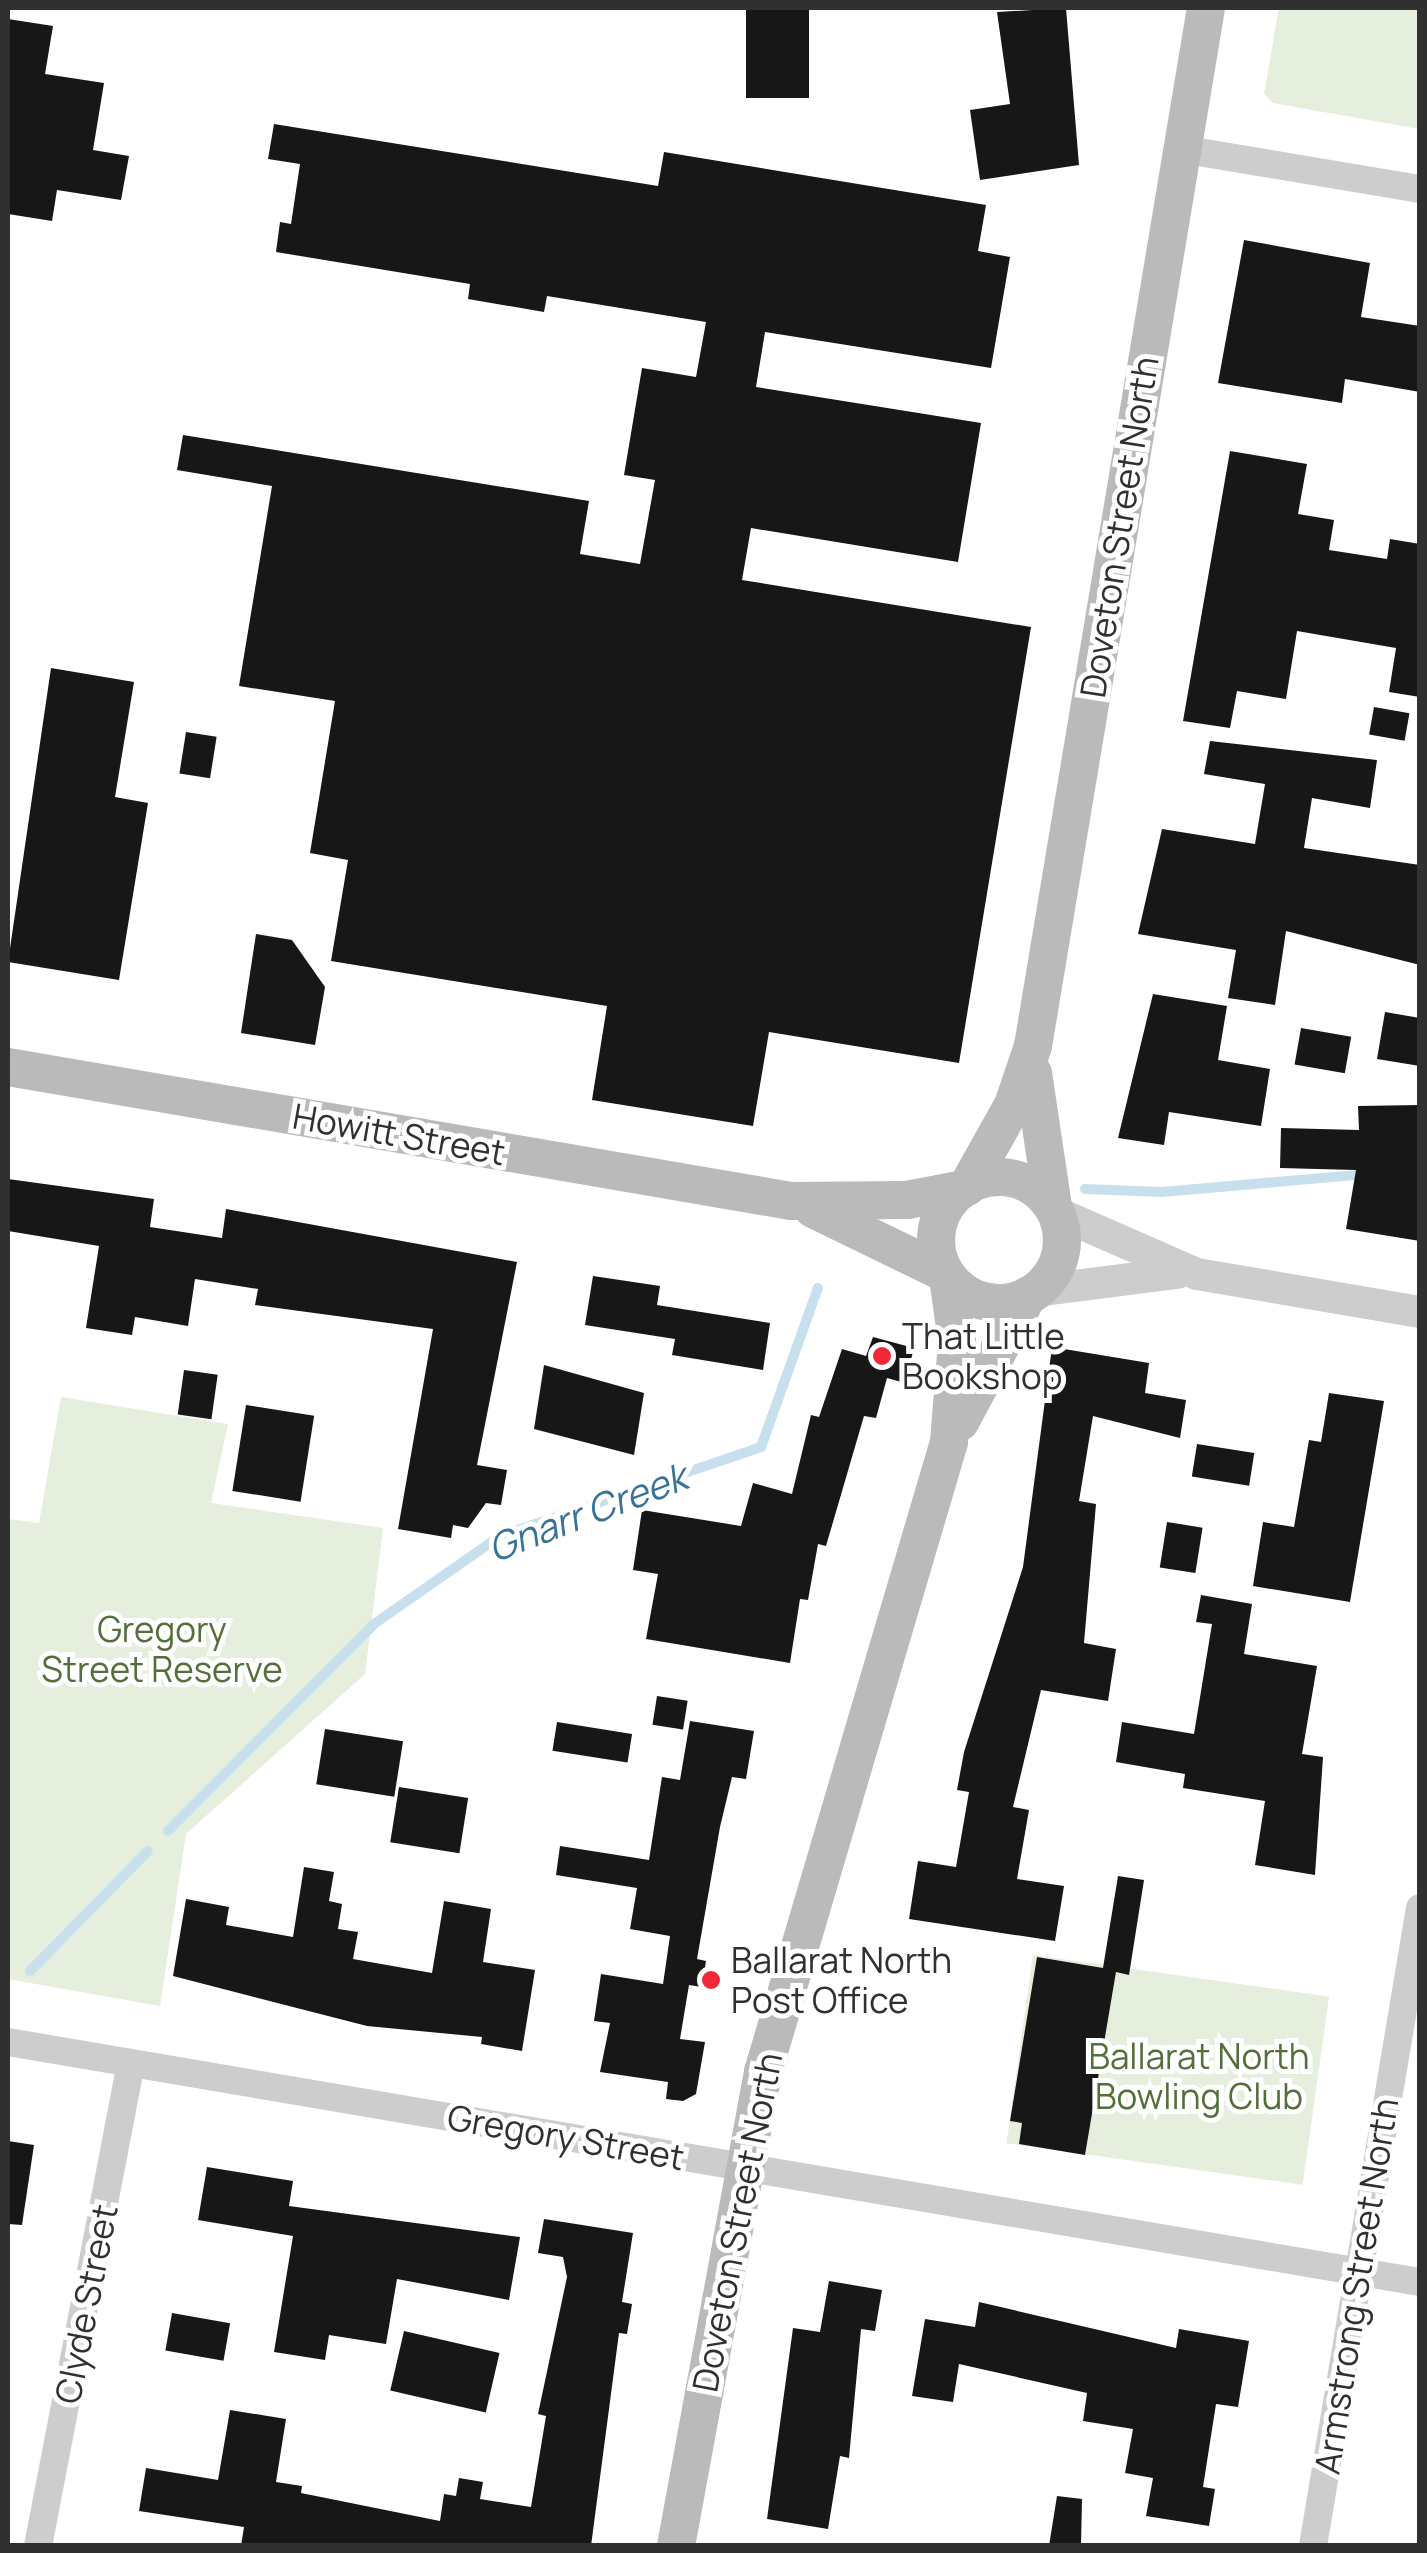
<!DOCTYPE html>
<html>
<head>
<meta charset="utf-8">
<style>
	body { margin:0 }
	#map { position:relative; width:1427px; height:2553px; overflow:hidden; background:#fff; font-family:Manrope,sans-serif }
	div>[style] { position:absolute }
	.green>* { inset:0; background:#e6eedd; transform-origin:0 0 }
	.stream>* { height:10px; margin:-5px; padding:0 5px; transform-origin:5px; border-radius:5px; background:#c8e0ee }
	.building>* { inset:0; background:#171717; transform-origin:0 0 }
	.minor>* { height:28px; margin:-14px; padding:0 14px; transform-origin:14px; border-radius:14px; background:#cdcdcd }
	.tertiary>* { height:32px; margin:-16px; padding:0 16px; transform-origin:16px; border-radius:16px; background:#cdcdcd }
	.secondary>* { height:38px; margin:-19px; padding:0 19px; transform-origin:19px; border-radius:19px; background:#bababa }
	.secondary>.ring { margin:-19px; padding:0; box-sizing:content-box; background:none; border:38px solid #bababa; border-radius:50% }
	.dots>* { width:28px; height:28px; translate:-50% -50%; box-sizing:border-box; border:5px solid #fff; border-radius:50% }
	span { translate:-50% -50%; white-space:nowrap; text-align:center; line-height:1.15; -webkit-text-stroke:10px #fff; paint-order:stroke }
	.street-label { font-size:35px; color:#303030 }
	.poi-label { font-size:35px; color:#303030 }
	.left { translate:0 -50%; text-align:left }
	.park-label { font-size:35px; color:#536f3a }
	.water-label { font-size:38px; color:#387397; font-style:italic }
	.frame { position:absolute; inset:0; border:10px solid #303030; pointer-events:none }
</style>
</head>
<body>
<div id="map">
	<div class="green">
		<i style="clip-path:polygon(1279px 8px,1419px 8px,1419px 129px,1273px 103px,1264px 94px)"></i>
		<i style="clip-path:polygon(61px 1397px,228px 1424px,211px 1503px,383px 1528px,365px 1674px,186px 1834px,160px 2006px,8px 1979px,8px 1519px,39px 1523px)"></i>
		<i style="left:1033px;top:1955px;width:299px;height:190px;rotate:8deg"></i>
	</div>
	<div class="stream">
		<i style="left:1085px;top:1189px;width:77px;rotate:2.2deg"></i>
		<i style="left:1162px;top:1192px;width:208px;rotate:-5deg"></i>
		<i style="left:168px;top:1831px;width:292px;rotate:-45.1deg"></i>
		<i style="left:374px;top:1624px;width:154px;rotate:-34.9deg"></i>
		<i style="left:500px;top:1536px;width:276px;rotate:-18.8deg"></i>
		<i style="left:761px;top:1447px;width:169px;rotate:-70.3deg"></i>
		<i style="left:30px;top:1971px;width:168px;rotate:-45.5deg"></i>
	</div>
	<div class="building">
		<i style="left:746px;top:8px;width:63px;height:90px"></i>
		<i style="clip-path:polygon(1066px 8px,1079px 165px,980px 180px,970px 110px,1010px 104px,997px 12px)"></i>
		<i style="clip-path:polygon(8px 19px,53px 26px,45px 74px,104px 83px,93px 150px,129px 156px,121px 200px,57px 190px,52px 221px,8px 214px)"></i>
		<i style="clip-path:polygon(274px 124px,658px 186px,664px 152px,986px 205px,978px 251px,1010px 257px,991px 368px,765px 332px,756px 387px,981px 423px,958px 562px,751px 528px,742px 580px,1031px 627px,959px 1063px,769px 1032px,753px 1126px,592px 1100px,607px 1006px,331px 961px,348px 860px,310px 853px,335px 701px,239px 686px,272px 486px,177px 470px,183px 435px,589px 501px,580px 554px,640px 564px,655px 480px,624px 475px,642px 368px,696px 377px,706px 322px,547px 296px,544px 312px,468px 299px,470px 284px,276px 252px,280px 222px,291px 224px,300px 164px,268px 159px)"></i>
		<i style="clip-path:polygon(1244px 240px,1370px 263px,1361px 317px,1420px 326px,1420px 392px,1345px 379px,1342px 403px,1218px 383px)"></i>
		<i style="clip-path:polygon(1230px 451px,1307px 464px,1298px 514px,1334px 520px,1329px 550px,1387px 559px,1390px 539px,1420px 544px,1420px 697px,1389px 692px,1396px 648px,1297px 631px,1286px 699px,1237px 691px,1230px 728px,1183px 721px)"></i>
		<i style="clip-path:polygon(51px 668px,134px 682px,115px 797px,148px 803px,119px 980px,8px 962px)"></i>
		<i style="left:1374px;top:707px;width:36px;height:28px;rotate:10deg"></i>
		<i style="left:186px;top:732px;width:31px;height:42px;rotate:9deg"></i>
		<i style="clip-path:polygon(1210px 741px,1377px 760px,1370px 808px,1312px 798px,1304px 848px,1420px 865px,1420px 965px,1286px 931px,1275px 1005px,1228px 998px,1236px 950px,1138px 934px,1162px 829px,1255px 844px,1265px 784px,1204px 774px)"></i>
		<i style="clip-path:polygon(256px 934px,292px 940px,325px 987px,315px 1045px,241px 1033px)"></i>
		<i style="clip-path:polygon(1153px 994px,1227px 1006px,1218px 1060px,1270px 1069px,1261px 1126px,1169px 1112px,1164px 1145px,1118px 1138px)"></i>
		<i style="clip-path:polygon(1385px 1012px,1420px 1018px,1420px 1066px,1377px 1059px)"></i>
		<i style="left:1301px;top:1028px;width:51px;height:37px;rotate:10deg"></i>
		<i style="clip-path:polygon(1420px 1105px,1420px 1241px,1346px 1229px,1356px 1170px,1280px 1168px,1281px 1128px,1359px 1130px,1358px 1106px)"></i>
		<i style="clip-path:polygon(8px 1179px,154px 1199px,150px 1227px,222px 1238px,226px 1209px,517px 1262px,477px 1465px,507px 1470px,501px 1505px,486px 1503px,468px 1528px,453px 1525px,451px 1538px,398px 1529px,433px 1329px,255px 1305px,258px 1289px,195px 1279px,188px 1326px,135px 1317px,132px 1335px,86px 1328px,99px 1246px,8px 1231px)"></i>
		<i style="clip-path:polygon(593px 1276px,660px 1286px,657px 1305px,770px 1323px,763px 1370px,672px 1355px,675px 1339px,585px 1325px)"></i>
		<i style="clip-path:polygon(873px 1337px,914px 1348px,905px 1383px,887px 1378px,876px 1418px,864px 1416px,826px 1546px,818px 1544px,808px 1600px,800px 1599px,790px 1663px,646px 1639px,658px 1574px,633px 1570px,642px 1510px,741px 1526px,753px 1483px,792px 1494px,811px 1415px,819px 1417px,842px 1349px,866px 1356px)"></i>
		<i style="clip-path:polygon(1052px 1347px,1149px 1363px,1145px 1393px,1186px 1400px,1180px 1438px,1093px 1416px,1079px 1501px,1096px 1504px,1084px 1643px,1116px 1649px,1108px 1701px,1041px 1690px,1013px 1807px,1029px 1810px,1017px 1879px,1064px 1886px,1055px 1941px,909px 1919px,918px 1861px,956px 1867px,969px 1792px,957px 1790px,964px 1752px,1023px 1567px)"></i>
		<i style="clip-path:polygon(544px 1365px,644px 1393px,634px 1455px,534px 1429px)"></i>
		<i style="left:184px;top:1370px;width:34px;height:45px;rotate:8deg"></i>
		<i style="clip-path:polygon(1329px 1393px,1384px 1401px,1350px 1602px,1253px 1586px,1263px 1522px,1294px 1527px,1309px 1440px,1321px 1442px)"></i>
		<i style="left:246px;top:1405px;width:69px;height:87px;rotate:9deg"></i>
		<i style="left:1197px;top:1444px;width:58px;height:33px;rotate:9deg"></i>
		<i style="left:1167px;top:1522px;width:36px;height:46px;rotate:9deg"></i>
		<i style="clip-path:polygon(1201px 1595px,1252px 1604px,1244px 1654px,1317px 1666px,1302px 1754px,1323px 1757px,1315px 1875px,1255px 1865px,1265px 1801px,1183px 1788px,1185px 1774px,1116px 1762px,1122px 1722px,1194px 1734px,1212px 1624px,1196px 1622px)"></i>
		<i style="left:657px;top:1696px;width:31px;height:29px;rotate:9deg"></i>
		<i style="clip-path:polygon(690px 1721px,754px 1731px,746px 1779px,732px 1777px,720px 1827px,697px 1959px,706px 1961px,702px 1987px,689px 1985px,680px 2039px,705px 2042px,696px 2094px,683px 2101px,666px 2099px,668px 2082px,600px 2072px,610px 2023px,594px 2021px,601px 1974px,663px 1984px,670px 1936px,630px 1929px,637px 1888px,556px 1875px,560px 1846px,649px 1860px,662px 1777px,680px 1780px)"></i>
		<i style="left:557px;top:1722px;width:76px;height:29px;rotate:9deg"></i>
		<i style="left:325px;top:1729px;width:79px;height:56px;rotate:9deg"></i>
		<i style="left:399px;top:1787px;width:70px;height:56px;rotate:9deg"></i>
		<i style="clip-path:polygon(304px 1867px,334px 1872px,329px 1901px,342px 1904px,338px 1929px,358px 1932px,353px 1959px,432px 1973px,444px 1901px,491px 1909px,483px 1962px,535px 1970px,522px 2051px,481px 2044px,482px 2037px,367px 2026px,173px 1976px,186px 1899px,229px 1907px,226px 1925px,293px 1937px)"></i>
		<i style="clip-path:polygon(1118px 1876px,1144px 1880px,1129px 1975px,1116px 1972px,1085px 2155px,1019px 2144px,1022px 2123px,1010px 2121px,1037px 1957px,1103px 1968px)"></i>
		<i style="clip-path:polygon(8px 2141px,34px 2145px,22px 2225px,8px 2224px)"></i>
		<i style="clip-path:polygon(207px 2167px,293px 2181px,289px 2206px,520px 2237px,509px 2300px,397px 2279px,386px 2344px,329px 2335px,325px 2360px,274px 2352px,293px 2236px,198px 2220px)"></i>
		<i style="clip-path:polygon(544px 2219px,633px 2233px,622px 2302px,632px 2304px,627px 2334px,619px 2333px,591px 2546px,241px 2546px,244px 2527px,139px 2511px,146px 2468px,218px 2480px,230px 2410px,286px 2419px,276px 2482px,302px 2486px,301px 2493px,440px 2521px,444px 2494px,456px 2496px,459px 2478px,483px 2482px,480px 2499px,531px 2507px,546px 2416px,538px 2414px,567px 2277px,563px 2257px,538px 2253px)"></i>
		<i style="clip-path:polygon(829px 2281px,882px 2290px,875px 2331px,861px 2329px,849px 2458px,840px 2456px,828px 2529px,767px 2519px,793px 2328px,820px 2332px)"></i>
		<i style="clip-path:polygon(979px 2302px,1176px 2348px,1179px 2329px,1249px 2341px,1238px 2407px,1216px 2404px,1203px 2487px,1215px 2489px,1209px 2526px,1146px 2516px,1153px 2478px,1125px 2473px,1133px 2429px,1083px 2421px,1087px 2393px,959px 2364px,953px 2402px,912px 2396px,925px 2319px,975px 2327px)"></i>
		<i style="left:172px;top:2313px;width:59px;height:38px;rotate:10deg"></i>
		<i style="left:404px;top:2331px;width:98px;height:61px;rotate:13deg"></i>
		<i style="clip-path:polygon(1057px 2496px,1082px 2499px,1081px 2546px,1049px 2546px)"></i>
	</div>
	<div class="minor">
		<i style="left:1181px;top:149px;width:242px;rotate:9.5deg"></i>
		<i style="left:8px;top:2042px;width:1432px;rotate:9.65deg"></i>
		<i style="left:38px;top:2546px;width:492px;rotate:-79.1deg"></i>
		<i style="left:1313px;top:2546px;width:647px;rotate:-80.48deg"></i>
	</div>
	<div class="tertiary">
		<i style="left:1055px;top:1212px;width:155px;rotate:23.6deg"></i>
		<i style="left:1197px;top:1274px;width:226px;rotate:9.7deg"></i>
		<i style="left:1036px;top:1291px;width:142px;rotate:-7.3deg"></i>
	</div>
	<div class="secondary">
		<i style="left:8px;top:1067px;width:794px;rotate:9.71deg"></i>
		<i style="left:791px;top:1201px;width:116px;rotate:-0.5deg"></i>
		<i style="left:907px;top:1200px;width:57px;rotate:-11.1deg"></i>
		<i style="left:1033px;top:1073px;width:135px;rotate:81.5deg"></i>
		<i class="ring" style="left:936px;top:1177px;width:88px;height:88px"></i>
		<i style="left:967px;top:1187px;width:94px;rotate:-60.7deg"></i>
		<i style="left:1013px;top:1105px;width:62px;rotate:-71.3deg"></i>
		<i style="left:1033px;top:1046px;width:1052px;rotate:-80.54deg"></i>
		<i style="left:813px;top:1209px;width:147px;rotate:25.9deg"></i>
		<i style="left:960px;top:1422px;width:144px;rotate:-61.8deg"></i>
		<i style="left:676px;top:2546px;width:482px;rotate:-79.6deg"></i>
		<i style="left:763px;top:2072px;width:657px;rotate:-73.55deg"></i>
		<i style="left:949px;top:1442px;width:100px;rotate:-85.4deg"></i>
		<i style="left:957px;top:1342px;width:66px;rotate:-97.9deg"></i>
	</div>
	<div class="dots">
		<i style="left:882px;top:1356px;background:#f02838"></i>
		<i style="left:711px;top:1980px;background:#f02838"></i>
	</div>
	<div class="street-label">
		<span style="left:1119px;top:527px;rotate:-81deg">Doveton Street North</span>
		<span style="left:399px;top:1134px;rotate:10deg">Howitt Street</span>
		<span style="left:566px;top:2137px;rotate:10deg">Gregory Street</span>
		<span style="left:737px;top:2222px;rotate:-79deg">Doveton Street North</span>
		<span style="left:1356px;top:2286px;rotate:-81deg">Armstrong Street North</span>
		<span style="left:86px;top:2304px;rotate:-79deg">Clyde Street</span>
	</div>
	<div class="poi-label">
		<span class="left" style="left:902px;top:1356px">That Little<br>Bookshop</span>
		<span class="left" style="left:731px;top:1980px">Ballarat North<br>Post Office</span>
	</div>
	<div class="park-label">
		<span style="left:162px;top:1649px">Gregory<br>Street Reserve</span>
		<span style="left:1199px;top:2076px">Ballarat North<br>Bowling Club</span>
	</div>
	<div class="water-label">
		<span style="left:587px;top:1512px;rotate:-21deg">Gnarr Creek</span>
	</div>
	<div class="frame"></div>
</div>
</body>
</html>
